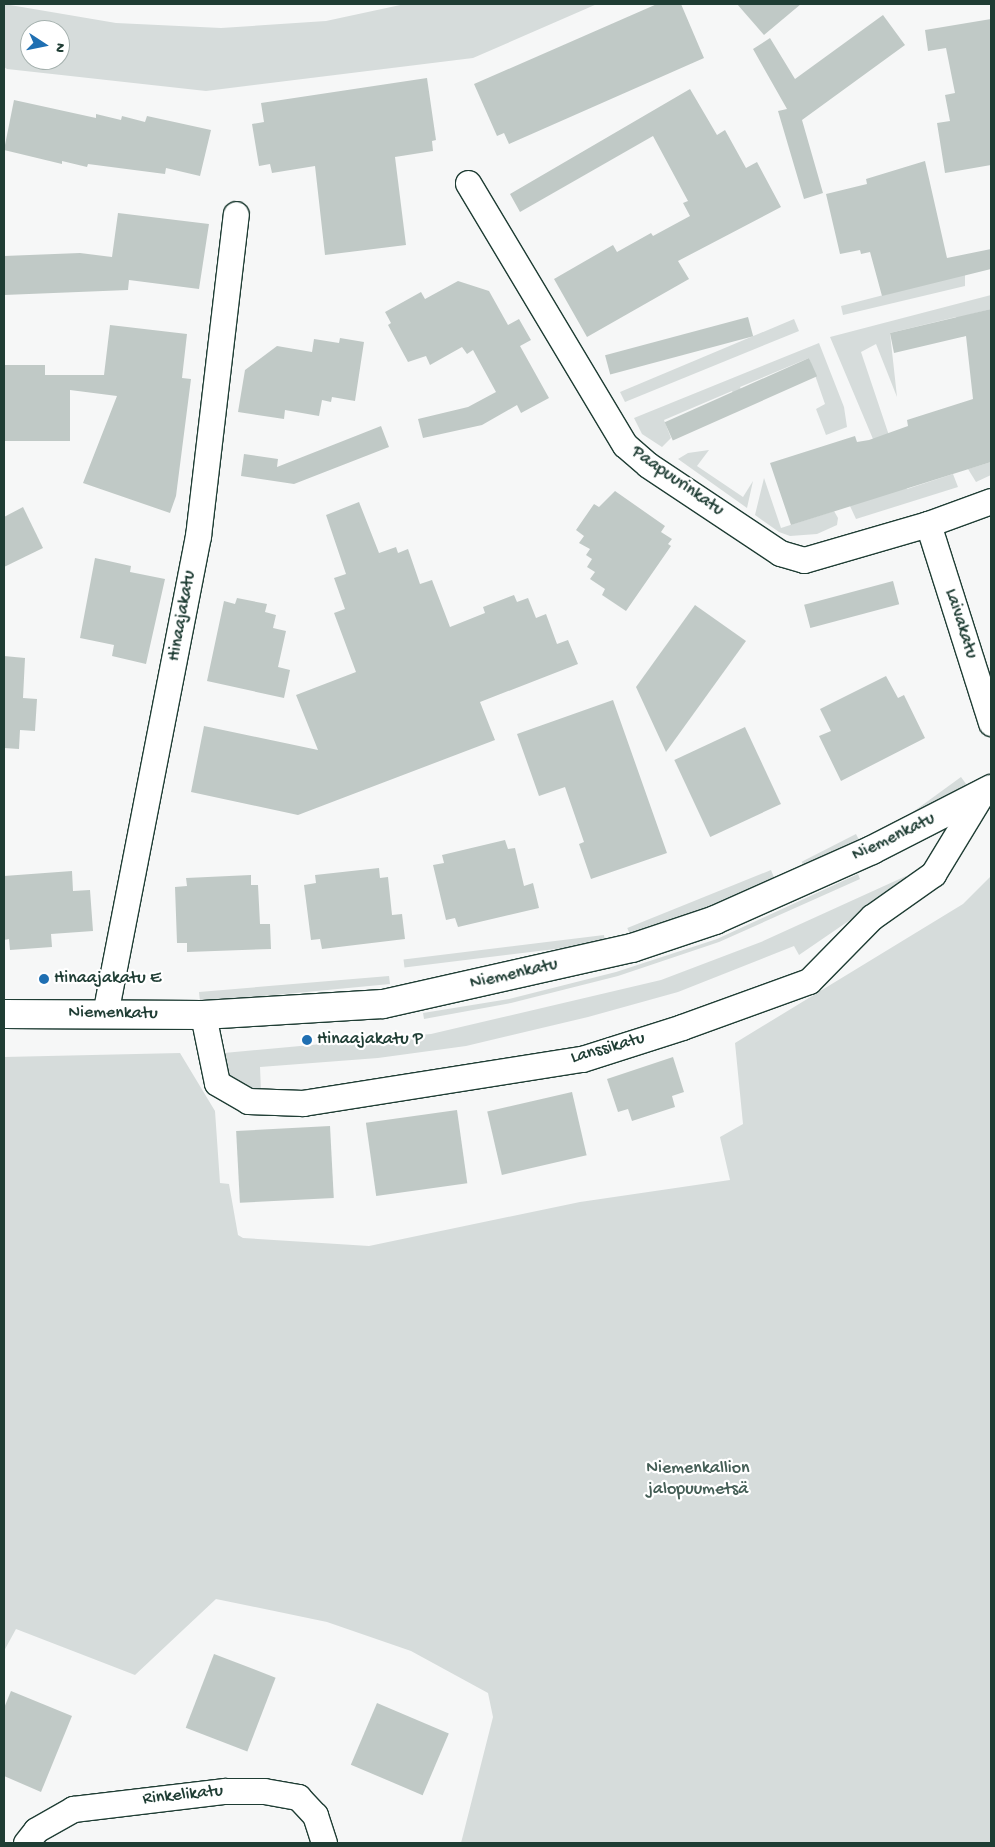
<!DOCTYPE html>
<html>
<head>
<meta charset="utf-8">
<style>
	body { margin:0 }
	#map { position:relative; width:995px; height:1847px; overflow:hidden; background:#f6f7f7; font-family:"Gochi Hand",sans-serif }
	div>[style] { position:absolute }
	.green>* { inset:0; background:#d6dcdb; transform-origin:0 0 }
	.building>* { inset:0; background:#c0c9c6; transform-origin:0 0 }
	.roads { filter:drop-shadow(1px 0 #1f3d34) drop-shadow(-1px 0 #1f3d34) drop-shadow(0 1px #1f3d34) drop-shadow(0 -1px #1f3d34) }
	.minor>* { height:25px; margin:-12.5px; padding:0 12.5px; transform-origin:12.5px; border-radius:12.5px; background:#fff }
	.tertiary>* { height:28px; margin:-14px; padding:0 14px; transform-origin:14px; border-radius:14px; background:#fff }
	.dots>* { width:14px; height:14px; translate:-50% -50%; box-sizing:border-box; border:2px solid #fff; border-radius:50% }
	span { translate:-50% -50%; white-space:nowrap; text-align:center; line-height:1.15; -webkit-text-stroke:4.5px #fff; paint-order:stroke }
	.street-label { font-size:18px; color:#1f3d34 }
	.poi-label { font-size:18px; color:#1f3d34 }
	.left { translate:0 -50%; text-align:left }
	.park-label { font-size:18px; color:#445d55 }
	.frame { position:absolute; inset:0; border:5px solid #1f3d34; pointer-events:none }
	.north { position:absolute; left:20px; top:20px; width:50px; height:50px; box-sizing:border-box; background:#fff; border:1px solid #a5b1ae; border-radius:50%; rotate:101deg; font-size:14px; font-weight:700; line-height:20px; text-align:center; color:#1f3d34 }
	.north::after { content:''; display:block; margin:auto; width:18px; height:22px; background:#1f6fb2; clip-path:polygon(50% 0,100% 100%,50% 72%,0 100%) }
</style>
</head>
<body>
<div id="map">
	<div class="green">
		<i style="clip-path:polygon(evenodd,4px 4px,116px 23px,221px 28px,326px 21px,405px 4px,597px 4px,473px 58px,206px 91px,7px 69px,4px 67px,4px 4px,30px 30px,60px 30px,60px 60px,30px 60px,30px 30px)"></i>
		<i style="clip-path:polygon(965px 274px,965px 286px,843px 315px,841px 306px)"></i>
		<i style="clip-path:polygon(991px 295px,991px 309px,968px 315px,973px 334px,961px 337px,956px 317px,890px 333px,897px 397px,876px 344px,861px 352px,907px 489px,953px 474px,958px 487px,856px 519px,850px 506px,889px 477px,830px 337px)"></i>
		<i style="clip-path:polygon(794px 319px,799px 331px,625px 402px,620px 392px)"></i>
		<i style="clip-path:polygon(819px 343px,844px 407px,847px 427px,826px 435px,816px 409px,825px 404px,809px 358px,740px 387px,747px 406px,741px 409px,732px 391px,664px 420px,671px 438px,662px 447px,642px 434px,634px 418px)"></i>
		<i style="clip-path:polygon(709px 450px,697px 466px,743px 497px,753px 481px,747px 508px,678px 459px,688px 453px)"></i>
		<i style="clip-path:polygon(991px 462px,991px 475px,976px 482px,968px 469px)"></i>
		<i style="clip-path:polygon(764px 478px,781px 528px,834px 511px,838px 518px,837px 525px,817px 534px,790px 536px,779px 532px,755px 515px)"></i>
		<i style="left:961px;top:777px;width:9px;height:93px;rotate:54deg"></i>
		<i style="left:856px;top:834px;width:9px;height:61px;rotate:63deg"></i>
		<i style="left:771px;top:870px;width:11px;height:155px;rotate:68deg"></i>
		<i style="clip-path:polygon(858px 874px,860px 879px,719px 942px,618px 976px,511px 1003px,424px 1019px,423px 1013px,509px 999px,616px 972px,717px 939px)"></i>
		<i style="clip-path:polygon(906px 876px,907px 881px,799px 955px,794px 946px,678px 992px,588px 1017px,466px 1046px,378px 1058px,260px 1067px,261px 1091px,247px 1090px,234px 1081px,225px 1068px,224px 1053px,431px 1034px,661px 980px,761px 942px)"></i>
		<i style="clip-path:polygon(991px 876px,991px 1843px,461px 1843px,493px 1717px,488px 1693px,411px 1651px,327px 1622px,216px 1599px,135px 1675px,16px 1629px,4px 1651px,4px 1057px,180px 1053px,215px 1111px,220px 1183px,229px 1184px,238px 1235px,243px 1238px,369px 1246px,580px 1202px,730px 1180px,720px 1137px,743px 1124px,735px 1043px,963px 904px)"></i>
		<i style="left:604px;top:935px;width:8px;height:202px;rotate:83deg"></i>
		<i style="clip-path:polygon(389px 976px,390px 984px,200px 1002px,199px 992px)"></i>
	</div>
	<div class="building">
		<i style="clip-path:polygon(657px 4px,681px 4px,704px 58px,509px 144px,504px 133px,497px 136px,474px 84px)"></i>
		<i style="clip-path:polygon(737px 4px,801px 4px,764px 35px)"></i>
		<i style="clip-path:polygon(883px 15px,905px 45px,802px 120px,823px 193px,804px 199px,778px 111px,787px 109px,753px 49px,770px 38px,795px 79px)"></i>
		<i style="clip-path:polygon(991px 19px,991px 165px,945px 173px,937px 123px,950px 121px,945px 95px,955px 93px,946px 48px,928px 51px,925px 30px)"></i>
		<i style="clip-path:polygon(427px 78px,436px 140px,432px 141px,433px 151px,395px 157px,406px 245px,325px 255px,315px 166px,272px 173px,270px 164px,259px 166px,252px 124px,264px 122px,261px 103px)"></i>
		<i style="clip-path:polygon(690px 89px,717px 135px,725px 130px,746px 168px,757px 162px,781px 207px,678px 261px,689px 279px,587px 337px,554px 279px,613px 245px,617px 252px,651px 233px,653px 236px,690px 216px,683px 203px,688px 201px,653px 136px,520px 212px,510px 194px)"></i>
		<i style="clip-path:polygon(14px 100px,96px 118px,96px 114px,121px 120px,122px 116px,145px 122px,147px 116px,211px 130px,200px 176px,166px 168px,165px 174px,88px 164px,87px 167px,62px 161px,62px 164px,4px 150px)"></i>
		<i style="clip-path:polygon(925px 161px,947px 258px,991px 249px,991px 269px,882px 296px,870px 252px,861px 254px,860px 250px,840px 254px,826px 194px,867px 184px,866px 179px)"></i>
		<i style="clip-path:polygon(118px 213px,209px 224px,199px 289px,129px 280px,128px 290px,4px 295px,4px 256px,80px 253px,112px 257px)"></i>
		<i style="clip-path:polygon(458px 281px,489px 291px,508px 325px,519px 319px,531px 340px,520px 346px,549px 398px,521px 413px,517px 405px,482px 425px,423px 438px,418px 419px,468px 407px,496px 392px,473px 350px,467px 354px,462px 347px,430px 365px,426px 356px,408px 362px,388px 325px,391px 323px,385px 312px,421px 292px,425px 299px)"></i>
		<i style="clip-path:polygon(991px 309px,991px 462px,791px 525px,770px 463px,855px 436px,857px 442px,869px 440px,908px 426px,907px 420px,973px 399px,966px 336px,894px 353px,890px 333px)"></i>
		<i style="left:748px;top:317px;width:20px;height:148px;rotate:75deg"></i>
		<i style="clip-path:polygon(110px 325px,187px 334px,182px 378px,191px 379px,176px 496px,170px 513px,83px 483px,117px 396px,70px 390px,70px 441px,4px 441px,4px 365px,45px 365px,45px 375px,104px 375px)"></i>
		<i style="clip-path:polygon(340px 338px,364px 342px,355px 401px,332px 397px,331px 402px,322px 400px,319px 416px,285px 410px,284px 419px,238px 412px,245px 370px,277px 346px,312px 352px,314px 339px,339px 343px)"></i>
		<i style="left:809px;top:358px;width:20px;height:158px;rotate:66deg"></i>
		<i style="clip-path:polygon(381px 426px,389px 447px,294px 484px,241px 476px,244px 454px,278px 459px,277px 467px)"></i>
		<i style="clip-path:polygon(615px 491px,665px 526px,661px 532px,672px 539px,668px 544px,671px 546px,626px 611px,602px 595px,605px 589px,590px 579px,595px 572px,587px 567px,592px 559px,586px 555px,590px 549px,579px 543px,584px 536px,576px 530px,594px 504px,599px 507px)"></i>
		<i style="clip-path:polygon(359px 502px,379px 553px,396px 547px,398px 553px,408px 549px,420px 584px,432px 580px,450px 627px,485px 613px,483px 607px,514px 595px,517px 602px,528px 598px,536px 618px,546px 614px,557px 644px,568px 640px,578px 664px,480px 702px,495px 740px,298px 815px,191px 792px,204px 726px,318px 750px,296px 695px,356px 672px,334px 613px,345px 609px,334px 578px,346px 574px,326px 515px)"></i>
		<i style="clip-path:polygon(23px 507px,43px 548px,4px 567px,4px 517px)"></i>
		<i style="clip-path:polygon(95px 558px,131px 566px,130px 572px,165px 579px,146px 664px,112px 656px,114px 645px,80px 638px)"></i>
		<i style="left:893px;top:581px;width:24px;height:92px;rotate:75deg"></i>
		<i style="clip-path:polygon(237px 598px,267px 604px,265px 612px,276px 615px,273px 628px,286px 631px,278px 667px,290px 670px,284px 698px,207px 681px,224px 601px,235px 604px)"></i>
		<i style="clip-path:polygon(695px 605px,746px 641px,666px 752px,636px 687px)"></i>
		<i style="clip-path:polygon(4px 656px,25px 658px,23px 698px,37px 699px,35px 731px,20px 730px,19px 749px,4px 748px)"></i>
		<i style="clip-path:polygon(886px 676px,898px 698px,904px 695px,925px 738px,841px 781px,819px 736px,831px 731px,820px 709px)"></i>
		<i style="clip-path:polygon(613px 700px,667px 853px,591px 879px,579px 844px,584px 842px,565px 787px,539px 796px,517px 734px)"></i>
		<i style="left:745px;top:727px;width:85px;height:78px;rotate:65deg"></i>
		<i style="clip-path:polygon(505px 840px,508px 849px,515px 848px,524px 886px,533px 883px,539px 908px,458px 927px,455px 918px,446px 920px,433px 865px,444px 863px,442px 855px)"></i>
		<i style="clip-path:polygon(379px 868px,380px 878px,388px 877px,392px 915px,402px 914px,405px 939px,322px 949px,320px 939px,311px 940px,304px 885px,316px 883px,315px 875px)"></i>
		<i style="clip-path:polygon(72px 871px,73px 891px,90px 890px,93px 931px,51px 934px,52px 947px,10px 950px,9px 939px,4px 940px,4px 876px)"></i>
		<i style="clip-path:polygon(251px 875px,251px 885px,258px 885px,260px 924px,270px 924px,271px 949px,187px 952px,187px 943px,177px 943px,175px 887px,187px 886px,186px 878px)"></i>
		<i style="clip-path:polygon(673px 1057px,684px 1092px,672px 1096px,675px 1107px,632px 1121px,628px 1109px,618px 1112px,607px 1079px)"></i>
		<i style="left:572px;top:1092px;width:65px;height:87px;rotate:77deg"></i>
		<i style="left:457px;top:1110px;width:74px;height:92px;rotate:82deg"></i>
		<i style="left:330px;top:1126px;width:72px;height:94px;rotate:87deg"></i>
		<i style="left:214px;top:1654px;width:66px;height:79px;rotate:21deg"></i>
		<i style="clip-path:polygon(11px 1691px,72px 1716px,41px 1792px,4px 1776px,4px 1708px)"></i>
		<i style="left:377px;top:1703px;width:78px;height:67px;rotate:23deg"></i>
	</div>
	<div class="roads">
		<div class="minor">
			<i style="left:468px;top:183px;width:305px;rotate:59.1deg"></i>
			<i style="left:625px;top:445px;width:30px;rotate:41deg"></i>
			<i style="left:648px;top:465px;width:159px;rotate:33.7deg"></i>
			<i style="left:780px;top:553px;width:25px;rotate:16deg"></i>
			<i style="left:804px;top:560px;width:129px;rotate:-16.2deg"></i>
			<i style="left:928px;top:524px;width:67px;rotate:-20.1deg"></i>
			<i style="left:928px;top:524px;width:209px;rotate:72.4deg"></i>
			<i style="left:105px;top:1014px;width:487px;rotate:-79deg"></i>
			<i style="left:198px;top:536px;width:324px;rotate:-83.3deg"></i>
			<i style="left:203px;top:1015px;width:69px;rotate:78.4deg"></i>
			<i style="left:217px;top:1083px;width:36px;rotate:30deg"></i>
			<i style="left:248px;top:1101px;width:55px;rotate:2.1deg"></i>
			<i style="left:303px;top:1103px;width:282px;rotate:-9deg"></i>
			<i style="left:582px;top:1059px;width:105px;rotate:-17.7deg"></i>
			<i style="left:682px;top:1027px;width:135px;rotate:-19.9deg"></i>
			<i style="left:809px;top:981px;width:90px;rotate:-45.5deg"></i>
			<i style="left:872px;top:917px;width:75px;rotate:-35.2deg"></i>
			<i style="left:933px;top:874px;width:92px;rotate:-58.7deg"></i>
			<i style="left:26px;top:1843px;width:16px;rotate:-52deg"></i>
			<i style="left:36px;top:1830px;width:43px;rotate:-29.6deg"></i>
			<i style="left:73px;top:1809px;width:153px;rotate:-6.8deg"></i>
			<i style="left:225px;top:1791px;width:39px"></i>
			<i style="left:264px;top:1791px;width:35px;rotate:10deg"></i>
			<i style="left:298px;top:1797px;width:25px;rotate:47deg"></i>
			<i style="left:315px;top:1815px;width:29px;rotate:72deg"></i>
		</div>
		<div class="tertiary">
			<i style="left:4px;top:1014px;width:199px;rotate:0.3deg"></i>
			<i style="left:203px;top:1015px;width:180px;rotate:-3.5deg"></i>
			<i style="left:383px;top:1004px;width:255px;rotate:-12.7deg"></i>
			<i style="left:632px;top:948px;width:88px;rotate:-18.6deg"></i>
			<i style="left:715px;top:920px;width:172px;rotate:-24deg"></i>
			<i style="left:872px;top:850px;width:134px;rotate:-27.1deg"></i>
		</div>
	</div>
	<div class="dots">
		<i style="left:44px;top:979px;background:#1f6fb2"></i>
		<i style="left:307px;top:1040px;background:#1f6fb2"></i>
	</div>
	<div class="street-label">
		<span style="left:677px;top:482px;rotate:35deg">Paapuurinkatu</span>
		<span style="left:183px;top:616px;rotate:-80deg">Hinaajakatu</span>
		<span style="left:960px;top:624px;rotate:72deg">Laivakatu</span>
		<span style="left:894px;top:838px;rotate:-26deg">Niemenkatu</span>
		<span style="left:514px;top:975px;rotate:-13deg">Niemenkatu</span>
		<span style="left:113px;top:1014px;rotate:1deg">Niemenkatu</span>
		<span style="left:608px;top:1049px;rotate:-16deg">Lanssikatu</span>
		<span style="left:183px;top:1796px;rotate:-6deg">Rinkelikatu</span>
	</div>
	<div class="poi-label">
		<span class="left" style="left:54px;top:979px">Hinaajakatu E</span>
		<span class="left" style="left:317px;top:1040px">Hinaajakatu P</span>
	</div>
	<div class="park-label">
		<span style="left:698px;top:1480px">Niemenkallion<br>jalopuumetsä</span>
	</div>
	<div class="frame"></div>
	<div class="north">N</div>
</div>
</body>
</html>
